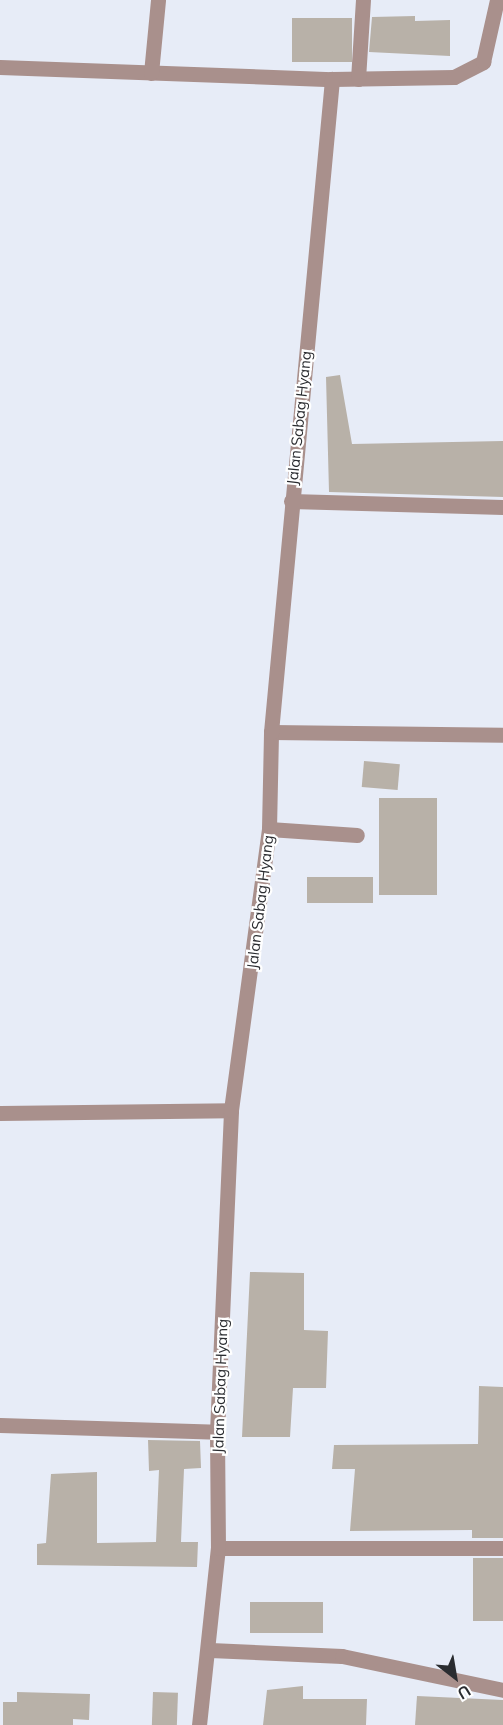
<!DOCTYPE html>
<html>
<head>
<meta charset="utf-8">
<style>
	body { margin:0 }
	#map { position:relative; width:503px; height:1725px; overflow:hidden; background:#e7ecf7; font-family:Mulish,sans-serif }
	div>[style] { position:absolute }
	.building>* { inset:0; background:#b8b1a8; transform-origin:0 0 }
	.minor>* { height:15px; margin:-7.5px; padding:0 7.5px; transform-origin:7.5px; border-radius:7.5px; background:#a9908c }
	span { translate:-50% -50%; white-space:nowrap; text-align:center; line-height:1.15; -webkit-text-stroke:4.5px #fff; paint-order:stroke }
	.street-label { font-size:15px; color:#2a2c30 }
	.north { position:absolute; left:425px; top:1647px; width:60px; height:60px; -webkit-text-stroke:4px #fff; paint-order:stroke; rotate:149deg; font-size:16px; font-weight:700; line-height:24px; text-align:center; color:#2a2c30 }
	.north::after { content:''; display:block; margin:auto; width:21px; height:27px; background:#2a2c30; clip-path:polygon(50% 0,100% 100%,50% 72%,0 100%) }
</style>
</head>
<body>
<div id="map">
	<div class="building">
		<i style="clip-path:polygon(415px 16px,415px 21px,450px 20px,450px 56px,369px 52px,372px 17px)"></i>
		<i style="left:292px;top:18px;width:60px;height:44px"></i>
		<i style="clip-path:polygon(340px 375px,352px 444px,503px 441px,503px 497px,329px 492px,326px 377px)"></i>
		<i style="left:364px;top:761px;width:36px;height:26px;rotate:5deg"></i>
		<i style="left:379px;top:798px;width:58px;height:97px"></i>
		<i style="left:373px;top:877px;width:26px;height:66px;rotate:90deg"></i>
		<i style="clip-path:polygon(250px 1272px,304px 1273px,304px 1330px,328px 1331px,326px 1388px,293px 1388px,290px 1437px,242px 1437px)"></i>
		<i style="clip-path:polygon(479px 1386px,503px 1387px,503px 1538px,472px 1538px,472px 1530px,350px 1531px,355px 1469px,332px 1469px,334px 1445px,478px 1444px)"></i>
		<i style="clip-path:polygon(148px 1440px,200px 1441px,201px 1468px,184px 1469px,181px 1542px,198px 1542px,197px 1567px,37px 1565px,37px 1544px,46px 1543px,51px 1474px,97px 1472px,97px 1543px,156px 1542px,159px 1470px,149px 1471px)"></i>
		<i style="left:473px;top:1558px;width:30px;height:63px"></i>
		<i style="left:250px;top:1602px;width:73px;height:31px"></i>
		<i style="clip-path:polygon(303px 1686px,303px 1699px,367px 1699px,366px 1725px,263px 1725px,267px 1690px)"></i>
		<i style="clip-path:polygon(17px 1692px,90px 1694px,89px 1720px,73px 1719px,73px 1725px,3px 1725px,3px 1702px,17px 1702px)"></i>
		<i style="left:153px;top:1692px;width:25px;height:33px;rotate:2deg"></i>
		<i style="clip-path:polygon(417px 1696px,503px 1700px,503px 1725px,415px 1725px)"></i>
	</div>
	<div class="minor">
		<i style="left:0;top:67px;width:332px;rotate:2.1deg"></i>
		<i style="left:332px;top:79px;width:122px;rotate:-0.9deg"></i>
		<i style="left:454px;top:77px;width:33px;rotate:-27deg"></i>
		<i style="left:483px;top:62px;width:64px;rotate:-77.3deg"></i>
		<i style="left:151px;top:73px;width:73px;rotate:-84.5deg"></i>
		<i style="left:358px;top:79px;width:79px;rotate:-86.4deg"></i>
		<i style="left:291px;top:501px;width:212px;rotate:1.6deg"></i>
		<i style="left:271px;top:732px;width:232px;rotate:0.7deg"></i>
		<i style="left:269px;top:829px;width:88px;rotate:3.9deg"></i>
		<i style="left:0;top:1113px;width:231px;rotate:-0.7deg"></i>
		<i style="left:0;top:1425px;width:217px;rotate:1.8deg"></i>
		<i style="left:218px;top:1548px;width:285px"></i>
		<i style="left:210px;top:1650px;width:132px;rotate:2.6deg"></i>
		<i style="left:342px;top:1656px;width:165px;rotate:11.9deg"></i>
		<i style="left:199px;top:1725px;width:178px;rotate:-83.9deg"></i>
		<i style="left:218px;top:1548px;width:116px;rotate:-90.5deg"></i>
		<i style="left:217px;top:1432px;width:322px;rotate:-87.5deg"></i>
		<i style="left:231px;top:1110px;width:284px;rotate:-82.3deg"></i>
		<i style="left:269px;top:829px;width:97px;rotate:-88.8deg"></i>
		<i style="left:271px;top:732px;width:656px;rotate:-84.66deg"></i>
	</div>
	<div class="street-label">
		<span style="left:299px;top:418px;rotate:-84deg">Jalan Sabag Hyang</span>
		<span style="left:260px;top:902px;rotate:-83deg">Jalan Sabag Hyang</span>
		<span style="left:220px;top:1386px;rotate:-88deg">Jalan Sabag Hyang</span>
	</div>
	<div class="north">U</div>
</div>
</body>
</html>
